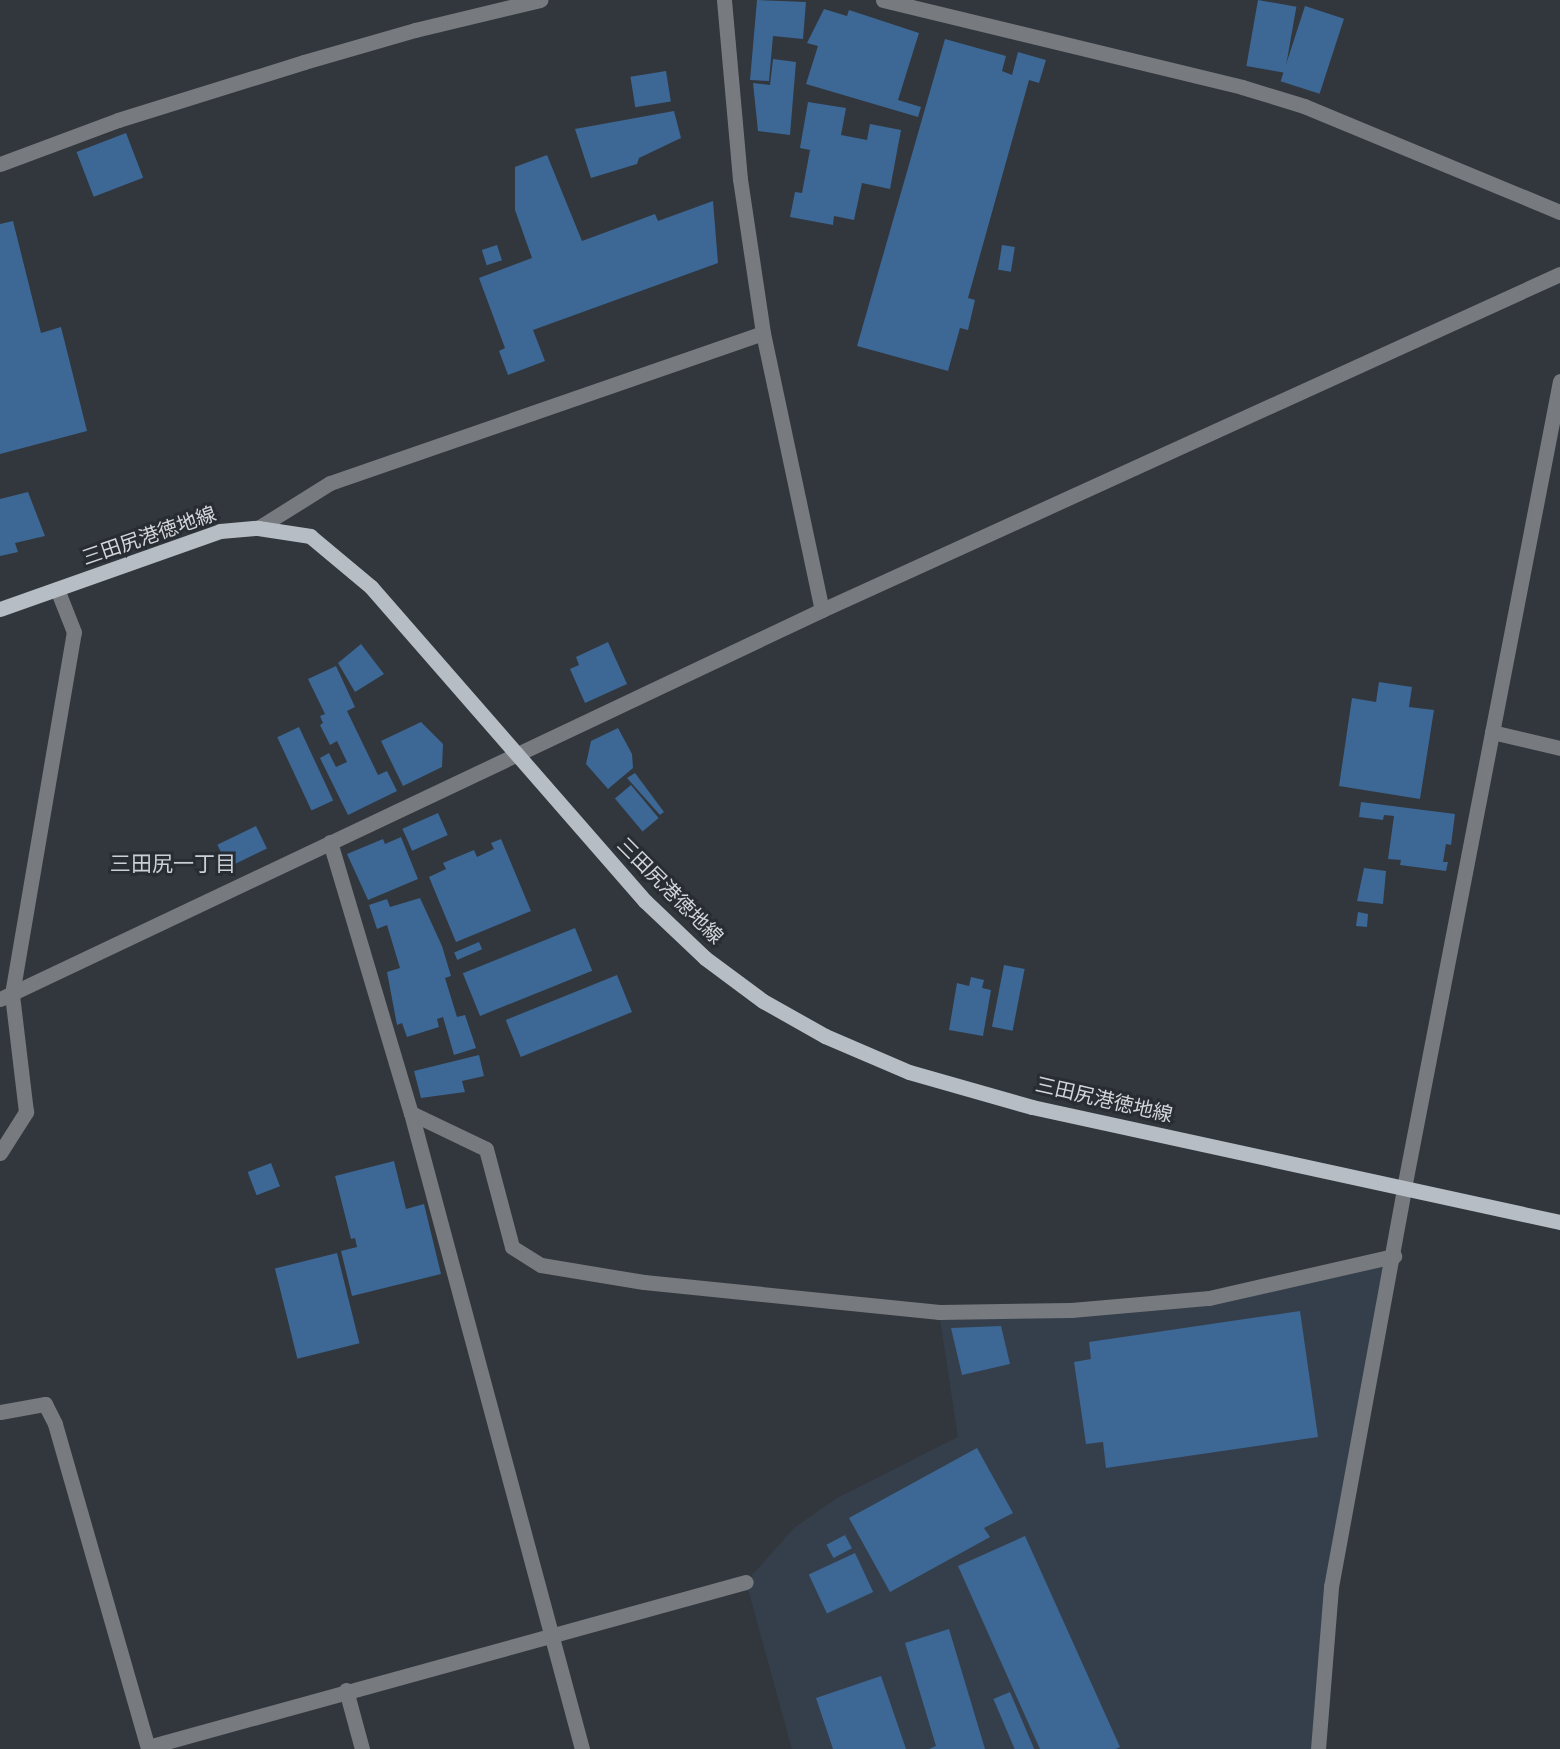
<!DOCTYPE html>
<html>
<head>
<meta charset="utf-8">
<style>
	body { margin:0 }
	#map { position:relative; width:1560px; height:1749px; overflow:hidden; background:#31373d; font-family:Poppins,"Noto Sans JP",sans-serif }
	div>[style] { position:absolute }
	.built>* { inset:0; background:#353f4b }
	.building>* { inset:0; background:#3d6795; transform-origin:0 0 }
	.minor>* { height:15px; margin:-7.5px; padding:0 7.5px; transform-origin:7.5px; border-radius:7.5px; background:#777a7e }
	.major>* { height:15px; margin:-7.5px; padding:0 7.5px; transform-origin:7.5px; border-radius:7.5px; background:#b7bdc4 }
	span { translate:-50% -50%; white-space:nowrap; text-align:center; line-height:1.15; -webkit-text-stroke:6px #282d33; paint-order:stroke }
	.street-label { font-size:20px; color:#d2d5d9 }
	.neighbourhood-label { font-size:21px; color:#c9d0d8 }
</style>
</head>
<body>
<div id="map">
	<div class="built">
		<i style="clip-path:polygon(1394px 1256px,1331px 1587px,1318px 1749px,792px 1749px,746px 1582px,794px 1528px,837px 1498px,958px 1437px,939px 1312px,1209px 1298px)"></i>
	</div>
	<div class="building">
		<i style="clip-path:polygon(757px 0,806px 2px,803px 39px,773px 36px,769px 81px,750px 80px)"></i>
		<i style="left:1258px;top:0;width:39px;height:67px;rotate:10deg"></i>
		<i style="left:1305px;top:6px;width:41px;height:79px;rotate:18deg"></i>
		<i style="clip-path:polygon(824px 9px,847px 16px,849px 10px,919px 33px,898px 100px,921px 107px,918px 117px,806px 84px,818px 46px,807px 43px)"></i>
		<i style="clip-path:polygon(945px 39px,1006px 56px,1002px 71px,1012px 75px,1018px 52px,1046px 60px,1039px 83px,1029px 80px,968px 298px,975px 300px,968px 330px,960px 328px,948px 371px,857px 346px)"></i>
		<i style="clip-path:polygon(773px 59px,796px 62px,790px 135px,758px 131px,753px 83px,770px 85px)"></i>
		<i style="left:666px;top:71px;width:31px;height:36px;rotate:81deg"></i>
		<i style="clip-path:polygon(808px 102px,846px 108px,841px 135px,867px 140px,870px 124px,901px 130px,890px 189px,862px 183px,854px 220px,834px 216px,833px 225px,790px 217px,795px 192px,802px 193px,810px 150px,800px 148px)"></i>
		<i style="clip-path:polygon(674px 111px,681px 138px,639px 158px,637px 164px,591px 178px,575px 129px)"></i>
		<i style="left:126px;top:133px;width:48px;height:53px;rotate:69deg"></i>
		<i style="clip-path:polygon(547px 155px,582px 241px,655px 214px,658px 221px,713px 201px,718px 263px,533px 330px,545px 361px,508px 375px,499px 351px,505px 348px,479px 278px,532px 258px,515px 210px,515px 167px)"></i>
		<i style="clip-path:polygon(13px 221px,41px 333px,61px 327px,87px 431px,0 454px,0 224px)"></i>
		<i style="left:497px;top:245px;width:16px;height:16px;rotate:72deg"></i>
		<i style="left:1002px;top:245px;width:13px;height:25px;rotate:9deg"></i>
		<i style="clip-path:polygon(28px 492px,45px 536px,15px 543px,18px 552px,0 556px,0 499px)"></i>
		<i style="clip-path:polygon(608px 642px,627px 684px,585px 703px,570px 669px,579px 665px,576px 657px)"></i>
		<i style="clip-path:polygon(361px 644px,384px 674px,355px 692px,338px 663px)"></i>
		<i style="clip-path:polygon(336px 666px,355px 707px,347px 711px,378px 775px,387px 771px,397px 791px,348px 815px,320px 758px,329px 753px,336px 767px,347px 762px,337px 741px,330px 745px,320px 725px,323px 723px,320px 716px,325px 714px,308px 679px)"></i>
		<i style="clip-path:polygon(1379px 682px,1412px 687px,1409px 707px,1434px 710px,1420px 799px,1339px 786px,1352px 698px,1376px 702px)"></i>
		<i style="clip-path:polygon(421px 722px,443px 744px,442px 767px,403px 786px,381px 741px)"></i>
		<i style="left:299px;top:727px;width:81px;height:24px;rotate:65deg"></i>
		<i style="clip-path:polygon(618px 728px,632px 754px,633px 768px,608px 789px,586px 764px,591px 741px)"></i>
		<i style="clip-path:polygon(635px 773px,664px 812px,660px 815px,627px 778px)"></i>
		<i style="left:631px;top:785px;width:43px;height:21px;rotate:50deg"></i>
		<i style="clip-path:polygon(1361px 802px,1455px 814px,1451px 845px,1446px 844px,1443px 862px,1448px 862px,1446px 871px,1400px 865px,1401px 860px,1388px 859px,1394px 816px,1384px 815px,1383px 820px,1359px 817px)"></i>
		<i style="left:438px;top:813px;width:24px;height:39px;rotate:66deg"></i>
		<i style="left:256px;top:826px;width:25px;height:43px;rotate:64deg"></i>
		<i style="clip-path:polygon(401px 837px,418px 879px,368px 900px,347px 854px,383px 839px,385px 844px)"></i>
		<i style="clip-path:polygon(501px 839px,531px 911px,456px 942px,429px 877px,446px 869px,443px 863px,474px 850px,477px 857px,494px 849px,491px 843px)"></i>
		<i style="clip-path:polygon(1364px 868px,1386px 871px,1383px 904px,1357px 901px)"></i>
		<i style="clip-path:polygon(420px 898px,442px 946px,451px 976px,445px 978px,457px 1017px,465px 1015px,476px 1048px,454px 1055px,443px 1017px,437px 1019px,439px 1027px,407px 1037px,402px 1023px,397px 1025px,387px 972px,400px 968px,387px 925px,377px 929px,369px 905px,387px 899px,390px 907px)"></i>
		<i style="clip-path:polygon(1358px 912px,1368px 914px,1367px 927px,1356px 926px)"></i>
		<i style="left:575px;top:928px;width:46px;height:121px;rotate:68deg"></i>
		<i style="left:479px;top:942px;width:8px;height:27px;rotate:67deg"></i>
		<i style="left:1004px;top:965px;width:21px;height:63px;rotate:11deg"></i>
		<i style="left:617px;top:975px;width:40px;height:120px;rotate:68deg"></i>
		<i style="clip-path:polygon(971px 977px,984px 980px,982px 988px,991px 990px,983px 1036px,949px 1030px,957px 983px,969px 986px)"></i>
		<i style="clip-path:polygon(479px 1055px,484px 1076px,462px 1081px,465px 1092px,421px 1098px,414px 1071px)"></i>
		<i style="clip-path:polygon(394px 1161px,406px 1209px,424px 1204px,441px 1274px,352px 1296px,341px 1251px,357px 1247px,355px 1238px,351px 1239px,335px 1176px)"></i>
		<i style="left:271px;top:1163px;width:25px;height:25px;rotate:69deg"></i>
		<i style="left:337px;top:1253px;width:93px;height:64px;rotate:76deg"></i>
		<i style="clip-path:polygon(1300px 1311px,1318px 1437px,1106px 1468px,1103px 1442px,1086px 1444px,1074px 1362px,1091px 1359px,1089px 1342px)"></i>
		<i style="clip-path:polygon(1001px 1326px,1010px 1364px,962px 1375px,951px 1328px)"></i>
		<i style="clip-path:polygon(977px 1448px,1013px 1513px,984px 1528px,990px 1537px,890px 1592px,849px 1518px)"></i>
		<i style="left:845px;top:1535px;width:15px;height:21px;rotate:62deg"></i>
		<i style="clip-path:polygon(1025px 1536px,1120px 1747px,1116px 1749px,1040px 1749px,958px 1566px)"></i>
		<i style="left:855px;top:1553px;width:43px;height:51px;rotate:65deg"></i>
		<i style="clip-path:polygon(949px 1629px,985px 1749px,929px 1749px,936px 1746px,905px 1643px)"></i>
		<i style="clip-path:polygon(881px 1676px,906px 1749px,833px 1749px,816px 1698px)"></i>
		<i style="left:1010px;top:1692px;width:62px;height:18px;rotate:67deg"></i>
	</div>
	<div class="minor">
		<i style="left:724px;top:0;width:180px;rotate:84.9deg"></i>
		<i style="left:740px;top:179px;width:156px;rotate:81.5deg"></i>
		<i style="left:763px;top:333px;width:283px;rotate:78deg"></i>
		<i style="left:883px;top:0;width:369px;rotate:13.6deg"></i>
		<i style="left:1242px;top:87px;width:65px;rotate:17deg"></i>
		<i style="left:1304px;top:106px;width:277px;rotate:22.5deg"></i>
		<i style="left:0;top:164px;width:126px;rotate:-20.4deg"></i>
		<i style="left:118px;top:120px;width:195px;rotate:-17.3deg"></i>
		<i style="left:304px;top:62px;width:116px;rotate:-16.1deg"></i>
		<i style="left:415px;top:30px;width:129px;rotate:-13.5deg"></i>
		<i style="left:258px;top:528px;width:85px;rotate:-32deg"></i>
		<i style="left:330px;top:483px;width:458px;rotate:-19.1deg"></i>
		<i style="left:1492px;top:732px;width:70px;rotate:13.2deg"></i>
		<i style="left:330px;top:842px;width:283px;rotate:73.4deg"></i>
		<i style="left:411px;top:1113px;width:659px;rotate:74.95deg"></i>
		<i style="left:0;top:999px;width:909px;rotate:-25.33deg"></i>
		<i style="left:822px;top:610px;width:811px;rotate:-24.48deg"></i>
		<i style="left:411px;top:1113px;width:83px;rotate:25.6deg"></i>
		<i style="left:486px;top:1149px;width:101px;rotate:75.1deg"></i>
		<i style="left:512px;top:1247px;width:34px;rotate:32deg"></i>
		<i style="left:541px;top:1265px;width:104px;rotate:9.4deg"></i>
		<i style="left:644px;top:1282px;width:297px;rotate:5.8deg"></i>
		<i style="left:939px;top:1312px;width:132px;rotate:-0.9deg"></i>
		<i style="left:1071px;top:1310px;width:139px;rotate:-5deg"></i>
		<i style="left:1209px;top:1298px;width:190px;rotate:-12.8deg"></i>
		<i style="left:0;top:1153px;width:49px;rotate:-57.6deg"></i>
		<i style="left:26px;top:1112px;width:119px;rotate:-96.8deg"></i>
		<i style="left:12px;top:994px;width:367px;rotate:-80.3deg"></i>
		<i style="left:74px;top:632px;width:46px;rotate:-111.6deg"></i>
		<i style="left:0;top:1412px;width:46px;rotate:-10.1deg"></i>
		<i style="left:45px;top:1404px;width:22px;rotate:63deg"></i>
		<i style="left:55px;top:1424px;width:338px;rotate:74deg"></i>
		<i style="left:346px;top:1690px;width:61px;rotate:74.8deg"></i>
		<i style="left:148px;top:1747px;width:620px;rotate:-15.43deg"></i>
		<i style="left:1318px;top:1749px;width:163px;rotate:-85.4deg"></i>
		<i style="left:1331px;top:1587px;width:406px;rotate:-79.6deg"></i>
		<i style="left:1404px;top:1188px;width:822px;rotate:-79.06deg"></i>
	</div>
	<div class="major">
		<i style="left:0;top:609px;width:233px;rotate:-19.5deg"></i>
		<i style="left:220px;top:531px;width:38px;rotate:-5deg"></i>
		<i style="left:258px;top:528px;width:53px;rotate:8.7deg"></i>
		<i style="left:310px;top:536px;width:80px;rotate:39.9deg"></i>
		<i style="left:371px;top:587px;width:417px;rotate:48.9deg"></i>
		<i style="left:645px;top:901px;width:83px;rotate:43.5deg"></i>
		<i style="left:705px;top:958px;width:72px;rotate:36.6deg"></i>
		<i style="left:763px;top:1001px;width:71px;rotate:29.4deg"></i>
		<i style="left:825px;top:1036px;width:91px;rotate:23.2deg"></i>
		<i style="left:909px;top:1072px;width:128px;rotate:15.9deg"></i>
		<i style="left:1032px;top:1107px;width:540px;rotate:12.29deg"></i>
	</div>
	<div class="street-label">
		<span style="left:149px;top:536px;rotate:-19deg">三田尻港徳地線</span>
		<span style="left:670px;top:891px;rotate:45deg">三田尻港徳地線</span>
		<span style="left:1104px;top:1100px;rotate:13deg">三田尻港徳地線</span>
	</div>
	<div class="neighbourhood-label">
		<span style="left:173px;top:864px">三田尻一丁目</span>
	</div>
</div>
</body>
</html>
